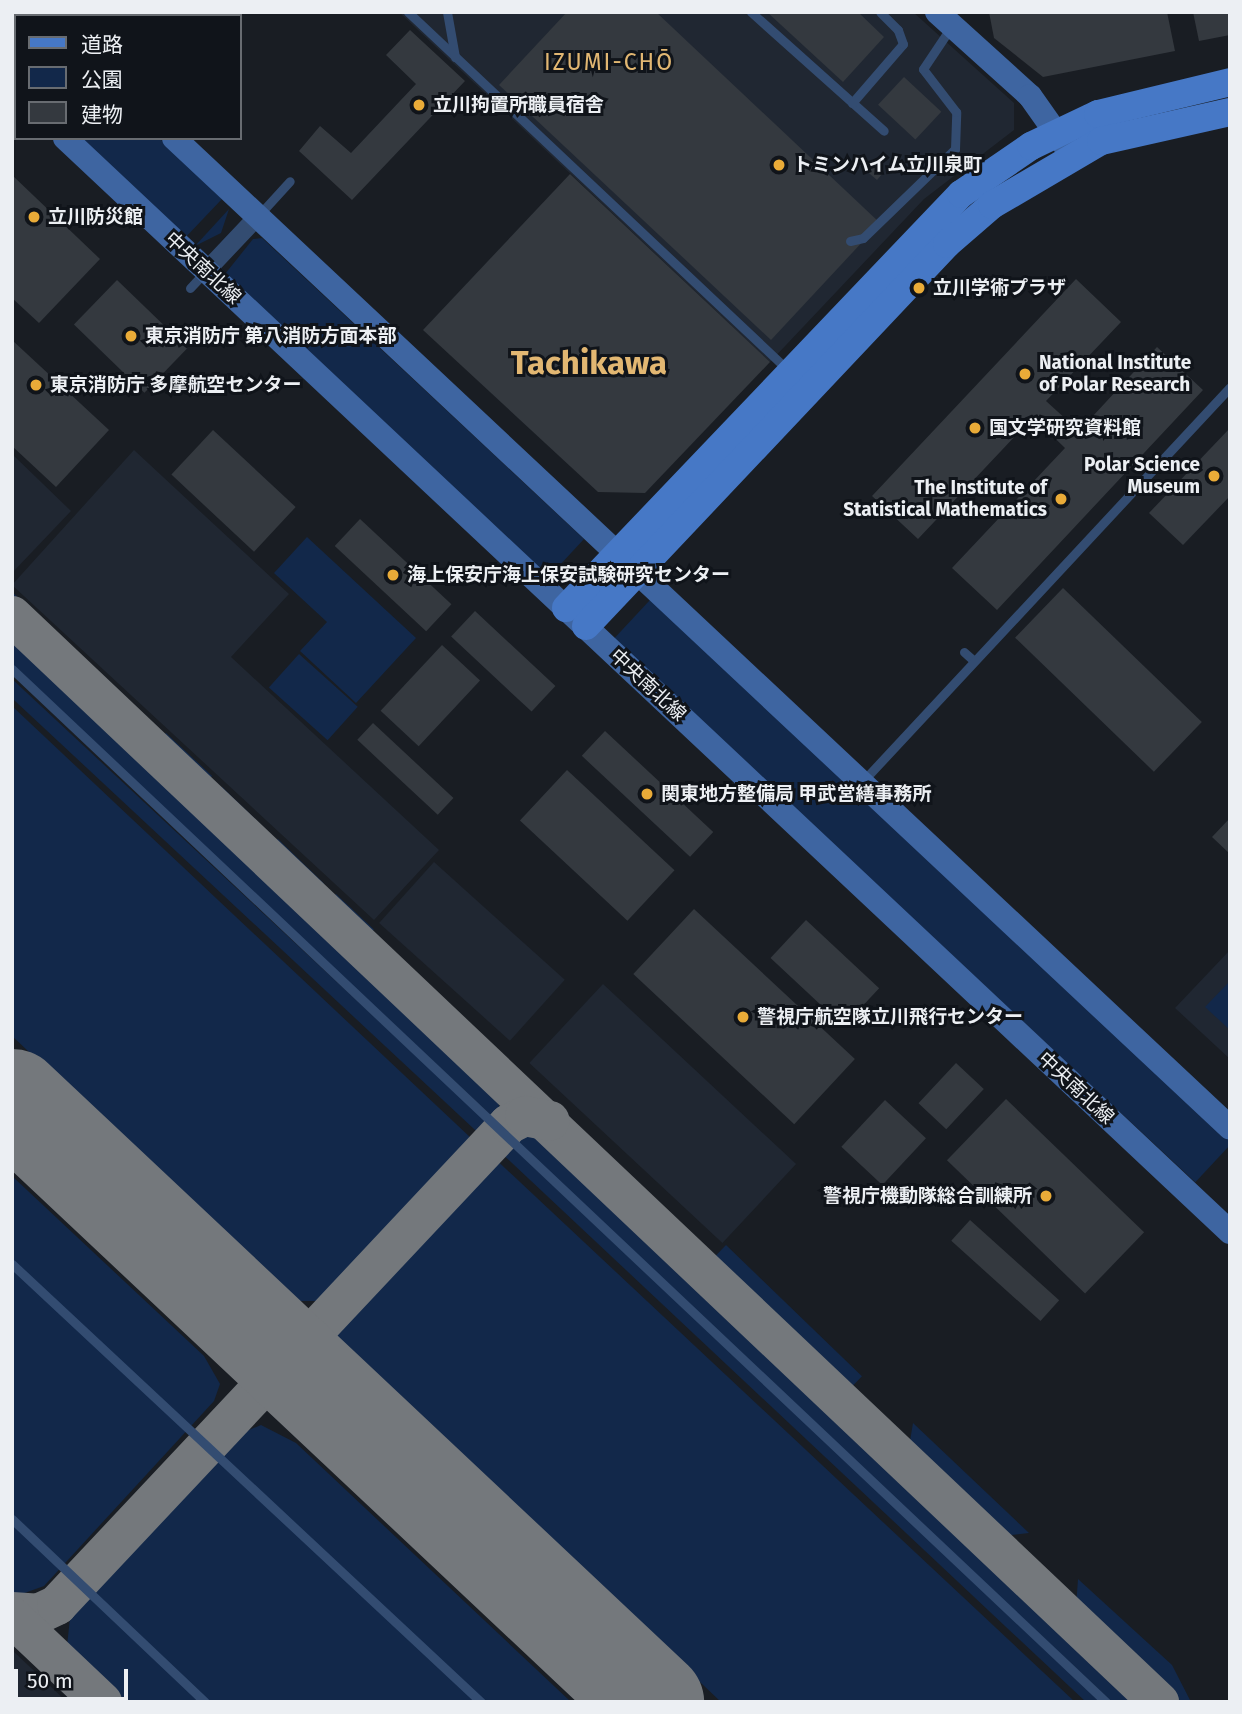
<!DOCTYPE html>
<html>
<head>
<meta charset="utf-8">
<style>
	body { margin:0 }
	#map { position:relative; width:1242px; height:1714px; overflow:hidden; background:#191d23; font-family:"Fira Sans","Noto Sans JP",sans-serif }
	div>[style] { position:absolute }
	.built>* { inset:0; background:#202732; transform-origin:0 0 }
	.green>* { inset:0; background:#12284a; transform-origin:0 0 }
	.taxiway>* { height:40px; margin:-20px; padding:0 20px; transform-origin:20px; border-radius:20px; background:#74787c }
	.runway>* { height:103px; margin:-51.5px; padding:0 51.5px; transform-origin:51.5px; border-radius:51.5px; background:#74787c }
	.building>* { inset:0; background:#34393f; transform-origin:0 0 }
	.lane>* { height:9px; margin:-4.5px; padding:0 4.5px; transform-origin:4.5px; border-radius:4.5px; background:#334c71 }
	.street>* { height:18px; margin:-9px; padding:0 9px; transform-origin:9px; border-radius:9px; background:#334c71 }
	.secondary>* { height:24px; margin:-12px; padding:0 12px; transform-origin:12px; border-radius:12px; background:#3e65a1 }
	.primary>* { height:28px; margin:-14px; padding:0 14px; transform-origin:14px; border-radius:14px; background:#4678c6 }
	.dots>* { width:19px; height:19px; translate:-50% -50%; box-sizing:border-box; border:4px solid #10141a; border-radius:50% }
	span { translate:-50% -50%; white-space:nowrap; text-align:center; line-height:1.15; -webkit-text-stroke:6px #10141a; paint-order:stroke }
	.poi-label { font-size:19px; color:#eceff3; font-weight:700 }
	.left { translate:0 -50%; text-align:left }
	.right { translate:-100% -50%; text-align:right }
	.street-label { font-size:19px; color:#eceff3 }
	.quarter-label { font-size:23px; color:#e2b772; letter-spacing:2px }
	.town-label { font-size:33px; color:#e2b772; font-weight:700 }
	.frame { position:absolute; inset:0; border:14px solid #eceff3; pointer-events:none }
	.legend { position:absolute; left:14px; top:14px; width:228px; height:126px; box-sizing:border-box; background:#10141a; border:2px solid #686c71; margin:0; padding:9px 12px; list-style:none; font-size:21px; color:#eceff3 }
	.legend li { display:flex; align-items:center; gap:14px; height:35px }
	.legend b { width:35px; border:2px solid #686c71 }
	.scale { position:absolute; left:14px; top:1669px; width:114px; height:32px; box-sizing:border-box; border:4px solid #eceff3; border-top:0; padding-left:9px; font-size:21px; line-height:24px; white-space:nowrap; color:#eceff3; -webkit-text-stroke:5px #10141a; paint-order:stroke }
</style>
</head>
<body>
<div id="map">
	<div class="built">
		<i style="clip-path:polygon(399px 12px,913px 12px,1014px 103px,1014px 130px,924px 199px,770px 362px)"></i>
		<i style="clip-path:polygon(134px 450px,289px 594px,231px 657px,439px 850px,374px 920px,12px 585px)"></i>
		<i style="clip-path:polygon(12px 454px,71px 511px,12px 573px)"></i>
		<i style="left:434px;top:862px;width:176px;height:82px;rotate:42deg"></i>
		<i style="clip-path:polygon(1230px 950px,1230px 1059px,1175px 1008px)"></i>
		<i style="left:603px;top:984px;width:264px;height:108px;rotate:43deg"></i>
		<i style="clip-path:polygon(12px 1650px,67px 1702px,12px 1702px)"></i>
	</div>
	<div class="green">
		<i style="clip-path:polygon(77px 138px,159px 138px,222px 199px,183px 240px)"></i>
		<i style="clip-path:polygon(229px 209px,221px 233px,195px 246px)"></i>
		<i style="clip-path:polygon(262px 238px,584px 539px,546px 580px,225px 274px,253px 239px)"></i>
		<i style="clip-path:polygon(307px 537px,416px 638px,356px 703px,300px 651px,327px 622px,274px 573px)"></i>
		<i style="clip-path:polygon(12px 592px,41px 618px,32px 627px,12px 609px)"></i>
		<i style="left:650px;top:600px;width:796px;height:54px;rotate:43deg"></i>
		<i style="clip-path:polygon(12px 637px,492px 1089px,500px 1108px,494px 1118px,12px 667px)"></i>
		<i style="left:299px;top:654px;width:79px;height:45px;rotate:42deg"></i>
		<i style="left:12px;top:679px;width:651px;height:14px;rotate:43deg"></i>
		<i style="left:107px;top:679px;width:65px;height:13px;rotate:44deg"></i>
		<i style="clip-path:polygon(12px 706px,472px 1139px,318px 1301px,295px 1301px,12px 1036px)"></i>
		<i style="left:166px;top:733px;width:63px;height:15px;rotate:43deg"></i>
		<i style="left:222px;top:787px;width:63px;height:12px;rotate:44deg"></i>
		<i style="left:278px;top:839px;width:64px;height:13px;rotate:44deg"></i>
		<i style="left:336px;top:894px;width:52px;height:13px;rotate:43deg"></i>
		<i style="clip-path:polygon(1230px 981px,1230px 1030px,1205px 1007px)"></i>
		<i style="clip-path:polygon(522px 1126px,538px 1131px,1141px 1702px,1112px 1702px,508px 1135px)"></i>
		<i style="clip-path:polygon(504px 1139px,1101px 1702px,1086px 1702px,496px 1148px)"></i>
		<i style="clip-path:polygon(490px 1154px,1075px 1702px,721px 1702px,333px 1333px,341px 1314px)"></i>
		<i style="clip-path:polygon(12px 1176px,204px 1356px,220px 1384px,214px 1401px,44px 1586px,19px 1595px,12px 1592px)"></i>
		<i style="left:726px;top:1245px;width:189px;height:20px;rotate:44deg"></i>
		<i style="clip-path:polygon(913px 1423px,1029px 1533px,1003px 1536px,909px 1447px)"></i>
		<i style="clip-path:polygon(261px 1425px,296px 1443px,571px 1702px,126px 1702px,67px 1646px,70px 1618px,244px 1432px)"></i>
		<i style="clip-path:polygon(1078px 1579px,1172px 1665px,1191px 1702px,1165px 1702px,1148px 1673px,1076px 1607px)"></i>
	</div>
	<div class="taxiway">
		<i style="left:12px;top:616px;width:1580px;rotate:43.44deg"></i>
		<i style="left:12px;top:1612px;width:26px;rotate:4deg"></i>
		<i style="left:38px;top:1614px;width:21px;rotate:-25deg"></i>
		<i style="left:57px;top:1605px;width:660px;rotate:-46.78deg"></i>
		<i style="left:509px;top:1124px;width:18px;rotate:-27deg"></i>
		<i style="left:525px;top:1116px;width:25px;rotate:11deg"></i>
		<i style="left:12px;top:1617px;width:124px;rotate:43.4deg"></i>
	</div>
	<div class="runway">
		<i style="left:12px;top:1100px;width:879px;rotate:43.25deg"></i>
	</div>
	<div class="building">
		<i style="clip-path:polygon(567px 12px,656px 12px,880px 223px,771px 340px,499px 85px)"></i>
		<i style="clip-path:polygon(767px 12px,858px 12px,884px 37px,843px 82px)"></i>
		<i style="clip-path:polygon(989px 12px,1167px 12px,1175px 51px,1043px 77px,994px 38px)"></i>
		<i style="clip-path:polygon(1193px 12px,1230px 12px,1230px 35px,1199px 41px)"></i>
		<i style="clip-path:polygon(410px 30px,465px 81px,352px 200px,299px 151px,320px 126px,351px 153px,416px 84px,386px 55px)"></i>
		<i style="left:904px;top:77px;width:51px;height:38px;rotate:43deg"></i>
		<i style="clip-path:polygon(861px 157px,883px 173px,877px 180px,856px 162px)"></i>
		<i style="clip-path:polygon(570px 174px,770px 362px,645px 493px,598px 492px,423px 330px)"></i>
		<i style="clip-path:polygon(12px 175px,100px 259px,39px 323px,12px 298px)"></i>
		<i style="clip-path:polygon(1076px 279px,1121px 322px,1046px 401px,1079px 431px,1157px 347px,1203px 390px,997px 610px,952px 568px,1065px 448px,1033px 417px,918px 539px,872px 496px)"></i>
		<i style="left:117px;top:280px;width:98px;height:62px;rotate:44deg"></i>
		<i style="clip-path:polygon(12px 340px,109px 430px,56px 487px,12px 446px)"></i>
		<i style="clip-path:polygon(1230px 428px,1230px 496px,1183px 545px,1149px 513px)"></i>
		<i style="left:213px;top:430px;width:113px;height:61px;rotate:43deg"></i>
		<i style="left:360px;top:519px;width:125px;height:37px;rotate:43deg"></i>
		<i style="left:1063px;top:588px;width:193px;height:69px;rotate:44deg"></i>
		<i style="left:475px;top:611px;width:110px;height:35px;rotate:43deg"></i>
		<i style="left:442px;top:645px;width:52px;height:90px;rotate:43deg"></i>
		<i style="left:373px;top:723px;width:110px;height:23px;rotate:43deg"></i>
		<i style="left:605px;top:731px;width:148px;height:34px;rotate:43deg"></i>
		<i style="left:567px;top:770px;width:147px;height:69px;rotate:43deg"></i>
		<i style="clip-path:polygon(1230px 818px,1230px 854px,1212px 837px)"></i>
		<i style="left:694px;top:909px;width:220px;height:89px;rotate:43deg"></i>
		<i style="left:806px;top:920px;width:100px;height:52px;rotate:43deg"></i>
		<i style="left:956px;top:1063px;width:38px;height:55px;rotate:43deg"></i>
		<i style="left:1006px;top:1099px;width:192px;height:85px;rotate:44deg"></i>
		<i style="left:885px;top:1100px;width:56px;height:64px;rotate:43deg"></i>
		<i style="left:970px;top:1220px;width:120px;height:28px;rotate:42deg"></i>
	</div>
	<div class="lane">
		<i style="left:408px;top:12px;width:523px;rotate:43.3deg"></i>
		<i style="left:447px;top:12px;width:46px;rotate:79.9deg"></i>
		<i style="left:751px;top:12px;width:178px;rotate:41.8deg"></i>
		<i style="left:852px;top:103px;width:78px;rotate:-49.2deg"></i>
		<i style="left:903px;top:44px;width:15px;rotate:-110deg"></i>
		<i style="left:898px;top:30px;width:25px;rotate:-135deg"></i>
		<i style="left:258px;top:216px;width:47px;rotate:-47.6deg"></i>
		<i style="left:850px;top:241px;width:13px;rotate:-13deg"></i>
		<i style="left:863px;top:238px;width:128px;rotate:-44.1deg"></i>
		<i style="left:955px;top:149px;width:37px;rotate:-88deg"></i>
		<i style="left:956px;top:112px;width:54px;rotate:-127.5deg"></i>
		<i style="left:923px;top:69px;width:50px;rotate:-56.3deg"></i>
		<i style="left:190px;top:288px;width:22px;rotate:-47deg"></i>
		<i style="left:964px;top:652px;width:13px;rotate:42deg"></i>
		<i style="left:12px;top:669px;width:1505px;rotate:43.36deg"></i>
		<i style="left:863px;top:781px;width:538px;rotate:-47.03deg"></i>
		<i style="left:12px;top:1264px;width:642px;rotate:43.04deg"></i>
		<i style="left:12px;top:1519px;width:266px;rotate:43.5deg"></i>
	</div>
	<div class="street">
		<i style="left:206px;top:271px;width:74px;rotate:-46.6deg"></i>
	</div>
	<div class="secondary">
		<i style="left:42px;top:12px;width:5px;rotate:53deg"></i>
		<i style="left:937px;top:12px;width:125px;rotate:42.1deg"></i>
		<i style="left:1030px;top:96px;width:62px;rotate:54.8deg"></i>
		<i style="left:12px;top:88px;width:5px;rotate:37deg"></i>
		<i style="left:65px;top:138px;width:1598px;rotate:43.2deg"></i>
		<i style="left:174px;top:138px;width:1447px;rotate:43.15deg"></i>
	</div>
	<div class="primary">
		<i style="left:566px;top:608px;width:572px;rotate:-46.35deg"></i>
		<i style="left:961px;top:194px;width:85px;rotate:-34.4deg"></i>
		<i style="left:1031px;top:146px;width:74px;rotate:-25.5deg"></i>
		<i style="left:1098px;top:114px;width:136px;rotate:-13.6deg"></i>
		<i style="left:586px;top:626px;width:526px;rotate:-46.62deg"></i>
		<i style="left:947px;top:244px;width:60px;rotate:-40.9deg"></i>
		<i style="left:992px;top:205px;width:126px;rotate:-30.4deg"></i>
		<i style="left:1101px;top:141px;width:132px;rotate:-12.7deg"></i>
	</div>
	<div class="dots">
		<i style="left:419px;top:105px;background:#e9ab38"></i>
		<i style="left:779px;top:165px;background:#e9ab38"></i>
		<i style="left:34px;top:217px;background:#e9ab38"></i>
		<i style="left:919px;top:288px;background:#e9ab38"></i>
		<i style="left:131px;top:336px;background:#e9ab38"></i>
		<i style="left:1025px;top:374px;background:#e9ab38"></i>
		<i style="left:36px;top:385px;background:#e9ab38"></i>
		<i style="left:975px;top:428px;background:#e9ab38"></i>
		<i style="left:1214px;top:476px;background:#e9ab38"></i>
		<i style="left:1061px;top:499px;background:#e9ab38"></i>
		<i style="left:393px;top:575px;background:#e9ab38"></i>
		<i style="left:647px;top:794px;background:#e9ab38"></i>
		<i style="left:743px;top:1017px;background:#e9ab38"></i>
		<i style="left:1046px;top:1196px;background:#e9ab38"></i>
	</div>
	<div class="poi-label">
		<span class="left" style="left:433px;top:105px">立川拘置所職員宿舎</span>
		<span class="left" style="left:793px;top:165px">トミンハイム立川泉町</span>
		<span class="left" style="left:48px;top:217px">立川防災館</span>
		<span class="left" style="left:933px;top:288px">立川学術プラザ</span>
		<span class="left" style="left:145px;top:336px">東京消防庁 第八消防方面本部</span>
		<span class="left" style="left:1039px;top:374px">National Institute<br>of Polar Research</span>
		<span class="left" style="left:50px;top:385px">東京消防庁 多摩航空センター</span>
		<span class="left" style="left:989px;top:428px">国文学研究資料館</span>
		<span class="right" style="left:1200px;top:476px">Polar Science<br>Museum</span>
		<span class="right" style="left:1047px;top:499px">The Institute of<br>Statistical Mathematics</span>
		<span class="left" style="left:407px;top:575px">海上保安庁海上保安試験研究センター</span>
		<span class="left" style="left:661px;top:794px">関東地方整備局 甲武営繕事務所</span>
		<span class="left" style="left:757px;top:1017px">警視庁航空隊立川飛行センター</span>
		<span class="right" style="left:1032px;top:1196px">警視庁機動隊総合訓練所</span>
	</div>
	<div class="street-label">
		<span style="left:203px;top:268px;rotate:43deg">中央南北線</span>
		<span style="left:648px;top:685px;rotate:43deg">中央南北線</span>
		<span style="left:1076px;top:1088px;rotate:43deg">中央南北線</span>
	</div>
	<div class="quarter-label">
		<span style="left:609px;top:62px">IZUMI-CHŌ</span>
	</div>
	<div class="town-label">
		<span style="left:589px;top:364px">Tachikawa</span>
	</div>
	<div class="frame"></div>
	<ul class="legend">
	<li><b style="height:9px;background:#4678c6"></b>道路</li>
	<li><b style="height:19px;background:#12284a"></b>公園</li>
	<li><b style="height:19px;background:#34393f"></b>建物</li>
	</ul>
	<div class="scale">50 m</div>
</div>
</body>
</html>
